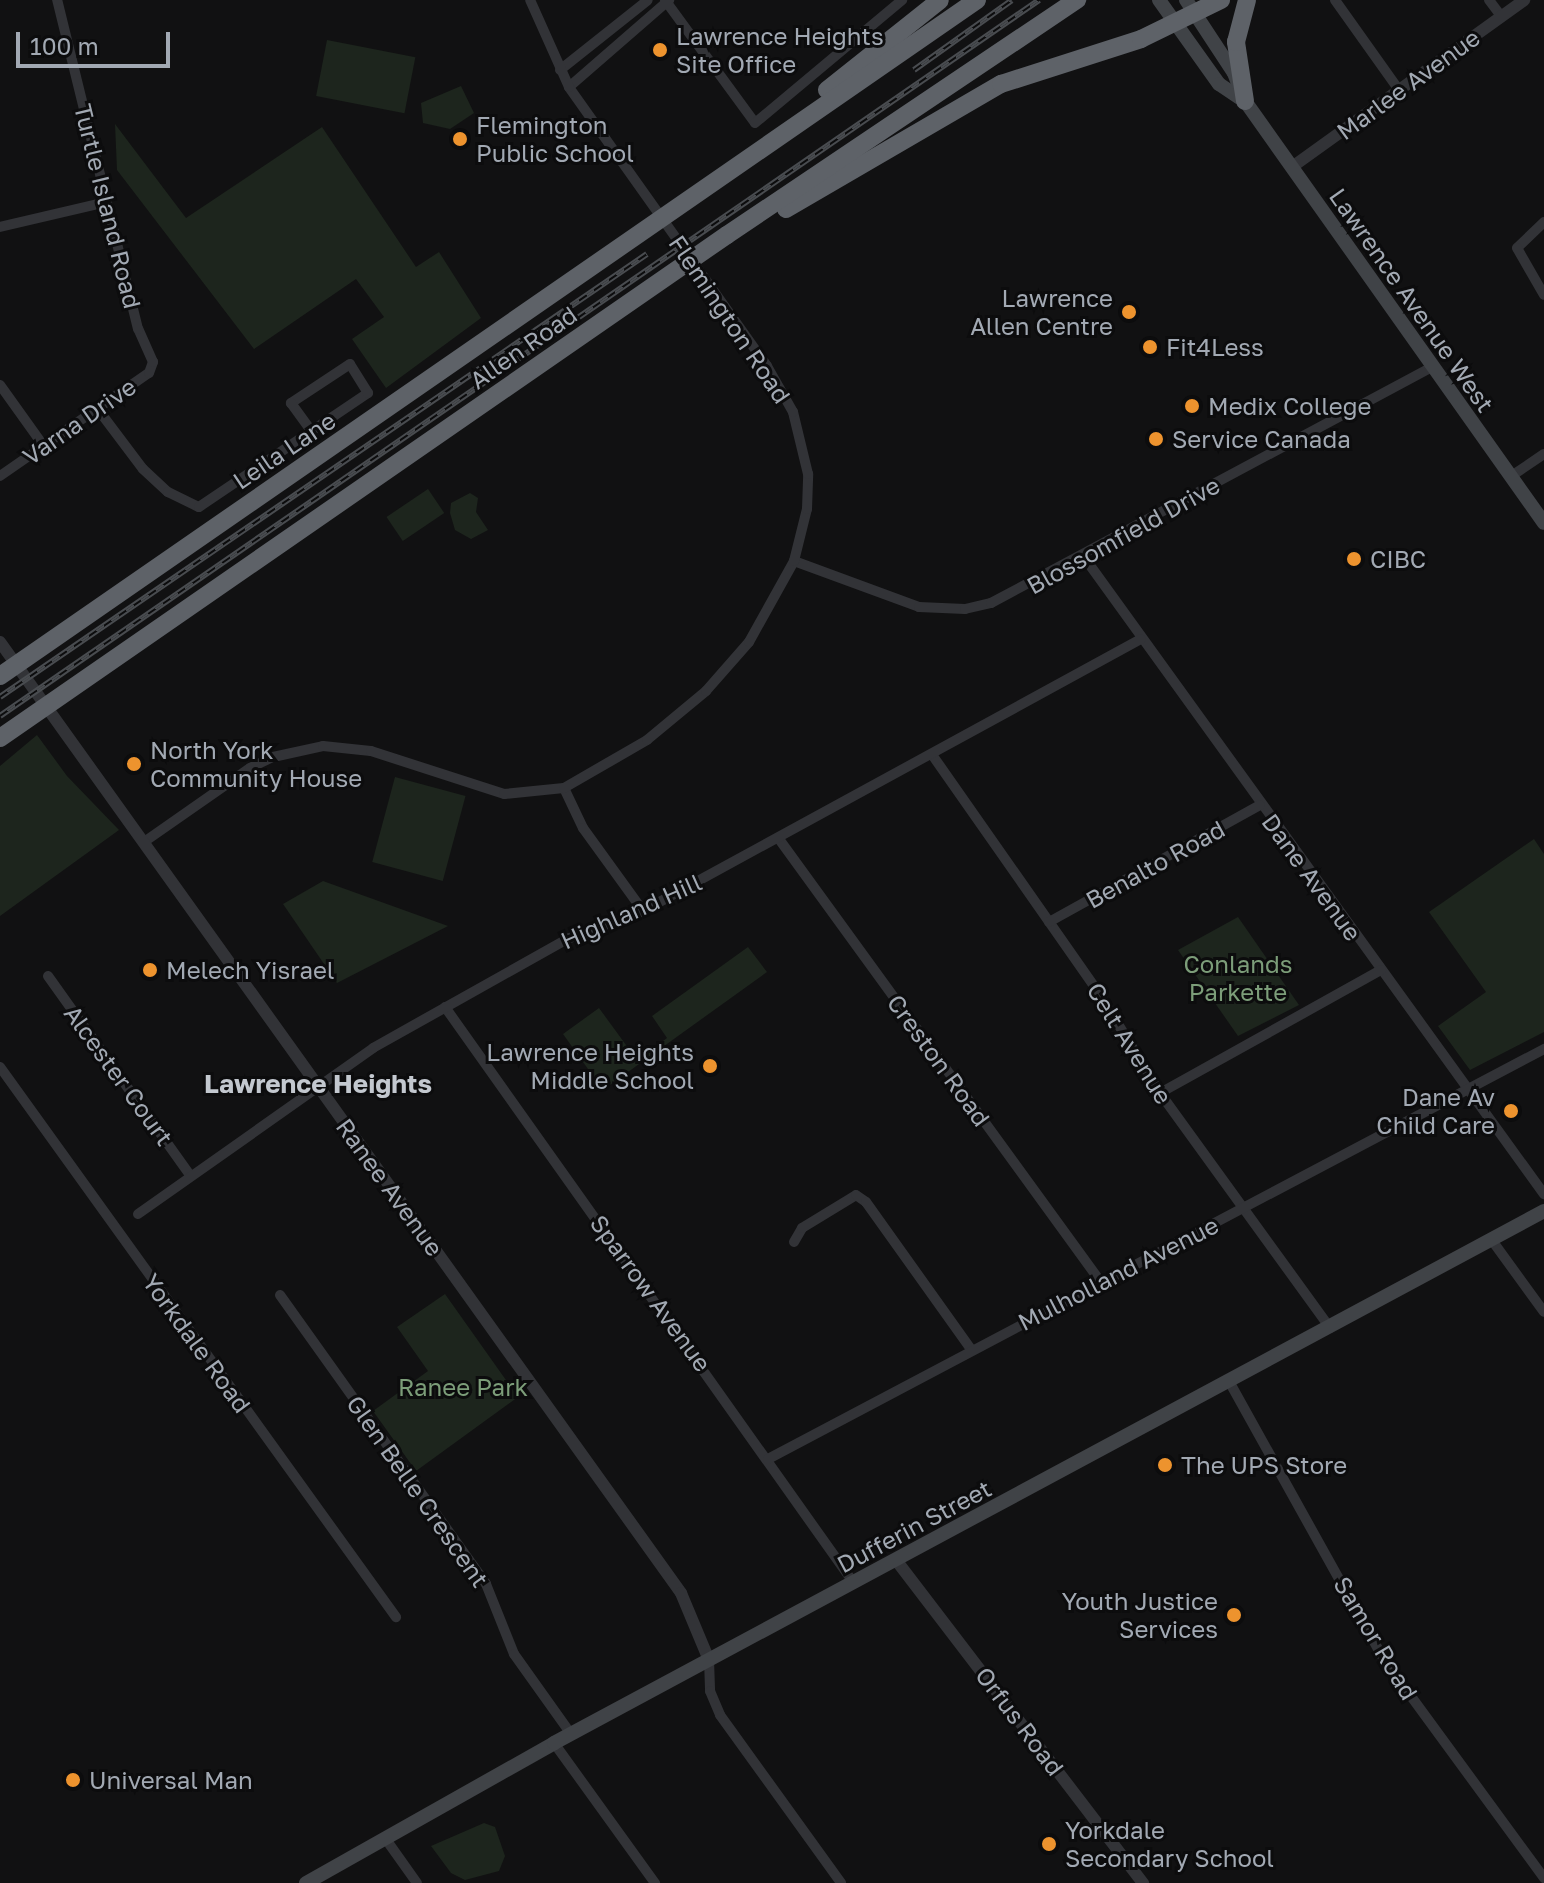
<!DOCTYPE html>
<html>
<head>
<meta charset="utf-8">
<style>
	body { margin:0 }
	#map { position:relative; width:1544px; height:1883px; overflow:hidden; background:#111112; font-family:"Golos Text",sans-serif }
	div>[style] { position:absolute }
	.green>* { inset:0; background:#1d251d; transform-origin:0 0 }
	.minor>* { height:10px; margin:-5px; padding:0 5px; transform-origin:5px; border-radius:5px; background:#323337 }
	.tertiary>* { height:12px; margin:-6px; padding:0 6px; transform-origin:6px; border-radius:6px; background:#323337 }
	.secondary>* { height:14px; margin:-7px; padding:0 7px; transform-origin:7px; border-radius:7px; background:#404347 }
	.motorway>* { height:18px; margin:-9px; padding:0 9px; transform-origin:9px; border-radius:9px; background:#5e6268 }
	.rail>* { height:6px; margin-top:-3px; transform-origin:0; background:repeating-linear-gradient(90deg,#0c0c0d 0 9px,#494c50 0 18px); box-sizing:border-box; border-block:2px solid #494c50 }
	.dots>* { width:22px; height:22px; translate:-50% -50%; box-sizing:border-box; border:4px solid #0c0c0d; border-radius:50% }
	span { translate:-50% -50%; white-space:nowrap; text-align:center; line-height:1.15; -webkit-text-stroke:6px #0c0c0d; paint-order:stroke }
	.poi-label { font-size:24px; color:#a2a9b3 }
	.left { translate:0 -50%; text-align:left }
	.right { translate:-100% -50%; text-align:right }
	.street-label { font-size:24px; color:#a2a9b3 }
	.park-label { font-size:24px; color:#7c9d79 }
	.neighbourhood-label { font-size:26px; color:#c3c8cf; font-weight:700 }
	.scale { position:absolute; left:16px; top:32px; width:154px; height:36px; box-sizing:border-box; border:4px solid #a2a9b3; border-top:0; padding-left:10px; font-size:24px; line-height:28px; white-space:nowrap; color:#a2a9b3; -webkit-text-stroke:6px #0c0c0d; paint-order:stroke }
</style>
</head>
<body>
<div id="map">
	<div class="green">
		<i style="left:327px;top:40px;width:90px;height:57px;rotate:11deg"></i>
		<i style="clip-path:polygon(461px 86px,474px 113px,450px 129px,423px 123px,421px 103px)"></i>
		<i style="clip-path:polygon(115px 124px,186px 218px,322px 127px,416px 267px,439px 252px,481px 318px,386px 388px,352px 339px,384px 317px,356px 279px,254px 349px,117px 170px)"></i>
		<i style="left:428px;top:489px;width:29px;height:50px;rotate:56deg"></i>
		<i style="clip-path:polygon(470px 493px,478px 498px,476px 512px,488px 530px,471px 539px,455px 530px,450px 513px,451px 503px)"></i>
		<i style="clip-path:polygon(37px 735px,67px 776px,119px 830px,0 916px,0 766px)"></i>
		<i style="left:395px;top:777px;width:73px;height:88px;rotate:15deg"></i>
		<i style="clip-path:polygon(1534px 839px,1544px 854px,1544px 1032px,1470px 1070px,1438px 1026px,1486px 992px,1429px 912px)"></i>
		<i style="clip-path:polygon(323px 881px,448px 926px,337px 983px,283px 904px)"></i>
		<i style="clip-path:polygon(1238px 917px,1299px 1005px,1238px 1036px,1178px 950px)"></i>
		<i style="clip-path:polygon(748px 947px,767px 972px,603px 1090px,563px 1034px,599px 1008px,637px 1060px,667px 1038px,652px 1016px)"></i>
		<i style="clip-path:polygon(445px 1294px,518px 1397px,416px 1471px,373px 1411px,428px 1371px,397px 1327px)"></i>
		<i style="clip-path:polygon(484px 1823px,495px 1827px,505px 1856px,499px 1871px,465px 1880px,451px 1873px,431px 1846px)"></i>
	</div>
	<div class="minor">
		<i style="left:665px;top:0;width:152px;rotate:53.8deg"></i>
		<i style="left:755px;top:123px;width:192px;rotate:-39.9deg"></i>
		<i style="left:1335px;top:0;width:110px;rotate:54.6deg"></i>
		<i style="left:1489px;top:0;width:20px;rotate:53deg"></i>
		<i style="left:560px;top:70px;width:112px;rotate:-38.5deg"></i>
		<i style="left:569px;top:87px;width:133px;rotate:-41deg"></i>
		<i style="left:1544px;top:222px;width:37px;rotate:136deg"></i>
		<i style="left:1517px;top:248px;width:54px;rotate:60.1deg"></i>
		<i style="left:0;top:227px;width:110px;rotate:-13.2deg"></i>
		<i style="left:0;top:385px;width:74px;rotate:54.4deg"></i>
		<i style="left:97px;top:408px;width:76px;rotate:53deg"></i>
		<i style="left:143px;top:469px;width:34px;rotate:43deg"></i>
		<i style="left:168px;top:492px;width:34px;rotate:26deg"></i>
		<i style="left:199px;top:507px;width:204px;rotate:-34deg"></i>
		<i style="left:368px;top:393px;width:34px;rotate:-122deg"></i>
		<i style="left:350px;top:364px;width:71px;rotate:146.5deg"></i>
		<i style="left:291px;top:403px;width:34px;rotate:54deg"></i>
		<i style="left:0;top:476px;width:181px;rotate:-34.7deg"></i>
		<i style="left:149px;top:373px;width:12px;rotate:-70deg"></i>
		<i style="left:153px;top:362px;width:36px;rotate:-114deg"></i>
		<i style="left:138px;top:329px;width:339px;rotate:-103.8deg"></i>
		<i style="left:1510px;top:477px;width:41px;rotate:-34.1deg"></i>
		<i style="left:1084px;top:557px;width:786px;rotate:54.17deg"></i>
		<i style="left:794px;top:561px;width:133px;rotate:20.2deg"></i>
		<i style="left:919px;top:607px;width:46px;rotate:2.5deg"></i>
		<i style="left:965px;top:609px;width:27px;rotate:-13deg"></i>
		<i style="left:991px;top:603px;width:502px;rotate:-28.15deg"></i>
		<i style="left:933px;top:756px;width:293px;rotate:55deg"></i>
		<i style="left:1101px;top:996px;width:114px;rotate:58.7deg"></i>
		<i style="left:1160px;top:1093px;width:290px;rotate:54.1deg"></i>
		<i style="left:564px;top:788px;width:44px;rotate:64.6deg"></i>
		<i style="left:583px;top:828px;width:102px;rotate:54.1deg"></i>
		<i style="left:779px;top:839px;width:546px;rotate:54.01deg"></i>
		<i style="left:144px;top:842px;width:129px;rotate:-34.9deg"></i>
		<i style="left:250px;top:768px;width:25px;rotate:-26deg"></i>
		<i style="left:273px;top:757px;width:51px;rotate:-12.4deg"></i>
		<i style="left:323px;top:746px;width:48px;rotate:5.9deg"></i>
		<i style="left:371px;top:751px;width:140px;rotate:17.9deg"></i>
		<i style="left:504px;top:794px;width:60px;rotate:-5.7deg"></i>
		<i style="left:564px;top:788px;width:96px;rotate:-30deg"></i>
		<i style="left:647px;top:740px;width:77px;rotate:-39.7deg"></i>
		<i style="left:706px;top:691px;width:65px;rotate:-48.7deg"></i>
		<i style="left:749px;top:642px;width:93px;rotate:-60.9deg"></i>
		<i style="left:794px;top:561px;width:54px;rotate:-76deg"></i>
		<i style="left:807px;top:509px;width:35px;rotate:-88deg"></i>
		<i style="left:808px;top:474px;width:64px;rotate:-103.6deg"></i>
		<i style="left:793px;top:412px;width:53px;rotate:-119.5deg"></i>
		<i style="left:767px;top:366px;width:342px;rotate:-125.4deg"></i>
		<i style="left:569px;top:87px;width:95px;rotate:-114.1deg"></i>
		<i style="left:1049px;top:922px;width:241px;rotate:-29deg"></i>
		<i style="left:48px;top:976px;width:244px;rotate:54.5deg"></i>
		<i style="left:445px;top:1007px;width:705px;rotate:54.64deg"></i>
		<i style="left:0;top:1067px;width:678px;rotate:54.25deg"></i>
		<i style="left:1160px;top:1093px;width:253px;rotate:-29.1deg"></i>
		<i style="left:138px;top:1214px;width:288px;rotate:-35.2deg"></i>
		<i style="left:373px;top:1048px;width:223px;rotate:-29.3deg"></i>
		<i style="left:567px;top:939px;width:81px;rotate:-20.2deg"></i>
		<i style="left:643px;top:911px;width:567px;rotate:-28.64deg"></i>
		<i style="left:1491px;top:1239px;width:90px;rotate:54deg"></i>
		<i style="left:794px;top:1242px;width:16px;rotate:-60deg"></i>
		<i style="left:802px;top:1228px;width:63px;rotate:-31.4deg"></i>
		<i style="left:856px;top:1195px;width:12px;rotate:35deg"></i>
		<i style="left:866px;top:1202px;width:181px;rotate:54.5deg"></i>
		<i style="left:280px;top:1295px;width:355px;rotate:54.5deg"></i>
		<i style="left:486px;top:1584px;width:75px;rotate:68.2deg"></i>
		<i style="left:514px;top:1654px;width:98px;rotate:54.5deg"></i>
		<i style="left:1230px;top:1383px;width:315px;rotate:60.9deg"></i>
		<i style="left:1383px;top:1658px;width:273px;rotate:53.8deg"></i>
		<i style="left:768px;top:1459px;width:878px;rotate:-27.85deg"></i>
		<i style="left:709px;top:1660px;width:31px;rotate:88deg"></i>
		<i style="left:710px;top:1691px;width:26px;rotate:67deg"></i>
		<i style="left:720px;top:1715px;width:207px;rotate:54.2deg"></i>
		<i style="left:554px;top:1743px;width:173px;rotate:54.2deg"></i>
		<i style="left:385px;top:1838px;width:55px;rotate:54.6deg"></i>
	</div>
	<div class="tertiary">
		<i style="left:1292px;top:167px;width:286px;rotate:-35.7deg"></i>
		<i style="left:0;top:642px;width:1170px;rotate:54.39deg"></i>
		<i style="left:681px;top:1593px;width:73px;rotate:67.3deg"></i>
		<i style="left:896px;top:1560px;width:407px;rotate:52.6deg"></i>
	</div>
	<div class="secondary">
		<i style="left:1159px;top:0;width:103px;rotate:54.5deg"></i>
		<i style="left:1219px;top:84px;width:30px;rotate:34deg"></i>
		<i style="left:1186px;top:0;width:87px;rotate:56.7deg"></i>
		<i style="left:1234px;top:73px;width:30px;rotate:69deg"></i>
		<i style="left:1245px;top:101px;width:517px;rotate:54.68deg"></i>
		<i style="left:306px;top:1883px;width:285px;rotate:-29.4deg"></i>
		<i style="left:554px;top:1743px;width:1124px;rotate:-28.25deg"></i>
	</div>
	<div class="motorway">
		<i style="left:827px;top:90px;width:144px;rotate:-38.5deg"></i>
		<i style="left:1245px;top:101px;width:60px;rotate:-98.7deg"></i>
		<i style="left:1236px;top:42px;width:43px;rotate:-75.3deg"></i>
		<i style="left:786px;top:209px;width:249px;rotate:-30.2deg"></i>
		<i style="left:1001px;top:84px;width:147px;rotate:-17.8deg"></i>
		<i style="left:1141px;top:39px;width:89px;rotate:-26deg"></i>
		<i style="left:0;top:676px;width:1188px;rotate:-34.68deg"></i>
		<i style="left:0;top:738px;width:884px;rotate:-34.68deg"></i>
		<i style="left:727px;top:235px;width:422px;rotate:-33.9deg"></i>
	</div>
	<div class="rail">
		<i style="left:914px;top:70px;width:120px;rotate:-35.5deg"></i>
		<i style="left:0;top:697px;width:784px;rotate:-34.4deg"></i>
		<i style="left:0;top:716px;width:1262px;rotate:-34.57deg"></i>
	</div>
	<div class="dots">
		<i style="left:660px;top:50px;background:#ed932e"></i>
		<i style="left:460px;top:139px;background:#ed932e"></i>
		<i style="left:1129px;top:312px;background:#ed932e"></i>
		<i style="left:1150px;top:347px;background:#ed932e"></i>
		<i style="left:1192px;top:406px;background:#ed932e"></i>
		<i style="left:1156px;top:439px;background:#ed932e"></i>
		<i style="left:1354px;top:559px;background:#ed932e"></i>
		<i style="left:134px;top:764px;background:#ed932e"></i>
		<i style="left:150px;top:970px;background:#ed932e"></i>
		<i style="left:710px;top:1066px;background:#ed932e"></i>
		<i style="left:1511px;top:1111px;background:#ed932e"></i>
		<i style="left:1165px;top:1465px;background:#ed932e"></i>
		<i style="left:1234px;top:1615px;background:#ed932e"></i>
		<i style="left:73px;top:1780px;background:#ed932e"></i>
		<i style="left:1049px;top:1844px;background:#ed932e"></i>
	</div>
	<div class="poi-label">
		<span class="left" style="left:676px;top:50px">Lawrence Heights<br>Site Office</span>
		<span class="left" style="left:476px;top:139px">Flemington<br>Public School</span>
		<span class="right" style="left:1113px;top:312px">Lawrence<br>Allen Centre</span>
		<span class="left" style="left:1166px;top:347px">Fit4Less</span>
		<span class="left" style="left:1208px;top:406px">Medix College</span>
		<span class="left" style="left:1172px;top:439px">Service Canada</span>
		<span class="left" style="left:1370px;top:559px">CIBC</span>
		<span class="left" style="left:150px;top:764px">North York<br>Community House</span>
		<span class="left" style="left:166px;top:970px">Melech Yisrael</span>
		<span class="right" style="left:694px;top:1066px">Lawrence Heights<br>Middle School</span>
		<span class="right" style="left:1495px;top:1111px">Dane Av<br>Child Care</span>
		<span class="left" style="left:1181px;top:1465px">The UPS Store</span>
		<span class="right" style="left:1218px;top:1615px">Youth Justice<br>Services</span>
		<span class="left" style="left:89px;top:1780px">Universal Man</span>
		<span class="left" style="left:1065px;top:1844px">Yorkdale<br>Secondary School</span>
	</div>
	<div class="street-label">
		<span style="left:1408px;top:84px;rotate:-36deg">Marlee Avenue</span>
		<span style="left:108px;top:206px;rotate:76deg">Turtle Island Road</span>
		<span style="left:1412px;top:300px;rotate:55deg">Lawrence Avenue West</span>
		<span style="left:730px;top:319px;rotate:56deg">Flemington Road</span>
		<span style="left:523px;top:347px;rotate:-35deg">Allen Road</span>
		<span style="left:79px;top:421px;rotate:-35deg">Varna Drive</span>
		<span style="left:284px;top:450px;rotate:-34deg">Leila Lane</span>
		<span style="left:1123px;top:535px;rotate:-29deg">Blossomfield Drive</span>
		<span style="left:1155px;top:864px;rotate:-29deg">Benalto Road</span>
		<span style="left:1312px;top:877px;rotate:54deg">Dane Avenue</span>
		<span style="left:631px;top:911px;rotate:-24deg">Highland Hill</span>
		<span style="left:1130px;top:1043px;rotate:58deg">Celt Avenue</span>
		<span style="left:939px;top:1060px;rotate:54deg">Creston Road</span>
		<span style="left:119px;top:1075px;rotate:54deg">Alcester Court</span>
		<span style="left:390px;top:1187px;rotate:54deg">Ranee Avenue</span>
		<span style="left:1118px;top:1273px;rotate:-27deg">Mulholland Avenue</span>
		<span style="left:651px;top:1293px;rotate:54deg">Sparrow Avenue</span>
		<span style="left:197px;top:1343px;rotate:54deg">Yorkdale Road</span>
		<span style="left:418px;top:1491px;rotate:55deg">Glen Belle Crescent</span>
		<span style="left:914px;top:1526px;rotate:-28deg">Dufferin Street</span>
		<span style="left:1376px;top:1638px;rotate:59deg">Samor Road</span>
		<span style="left:1020px;top:1721px;rotate:53deg">Orfus Road</span>
	</div>
	<div class="park-label">
		<span style="left:1238px;top:978px">Conlands<br>Parkette</span>
		<span style="left:463px;top:1387px">Ranee Park</span>
	</div>
	<div class="neighbourhood-label">
		<span style="left:318px;top:1084px">Lawrence Heights</span>
	</div>
	<div class="scale">100 m</div>
</div>
</body>
</html>
